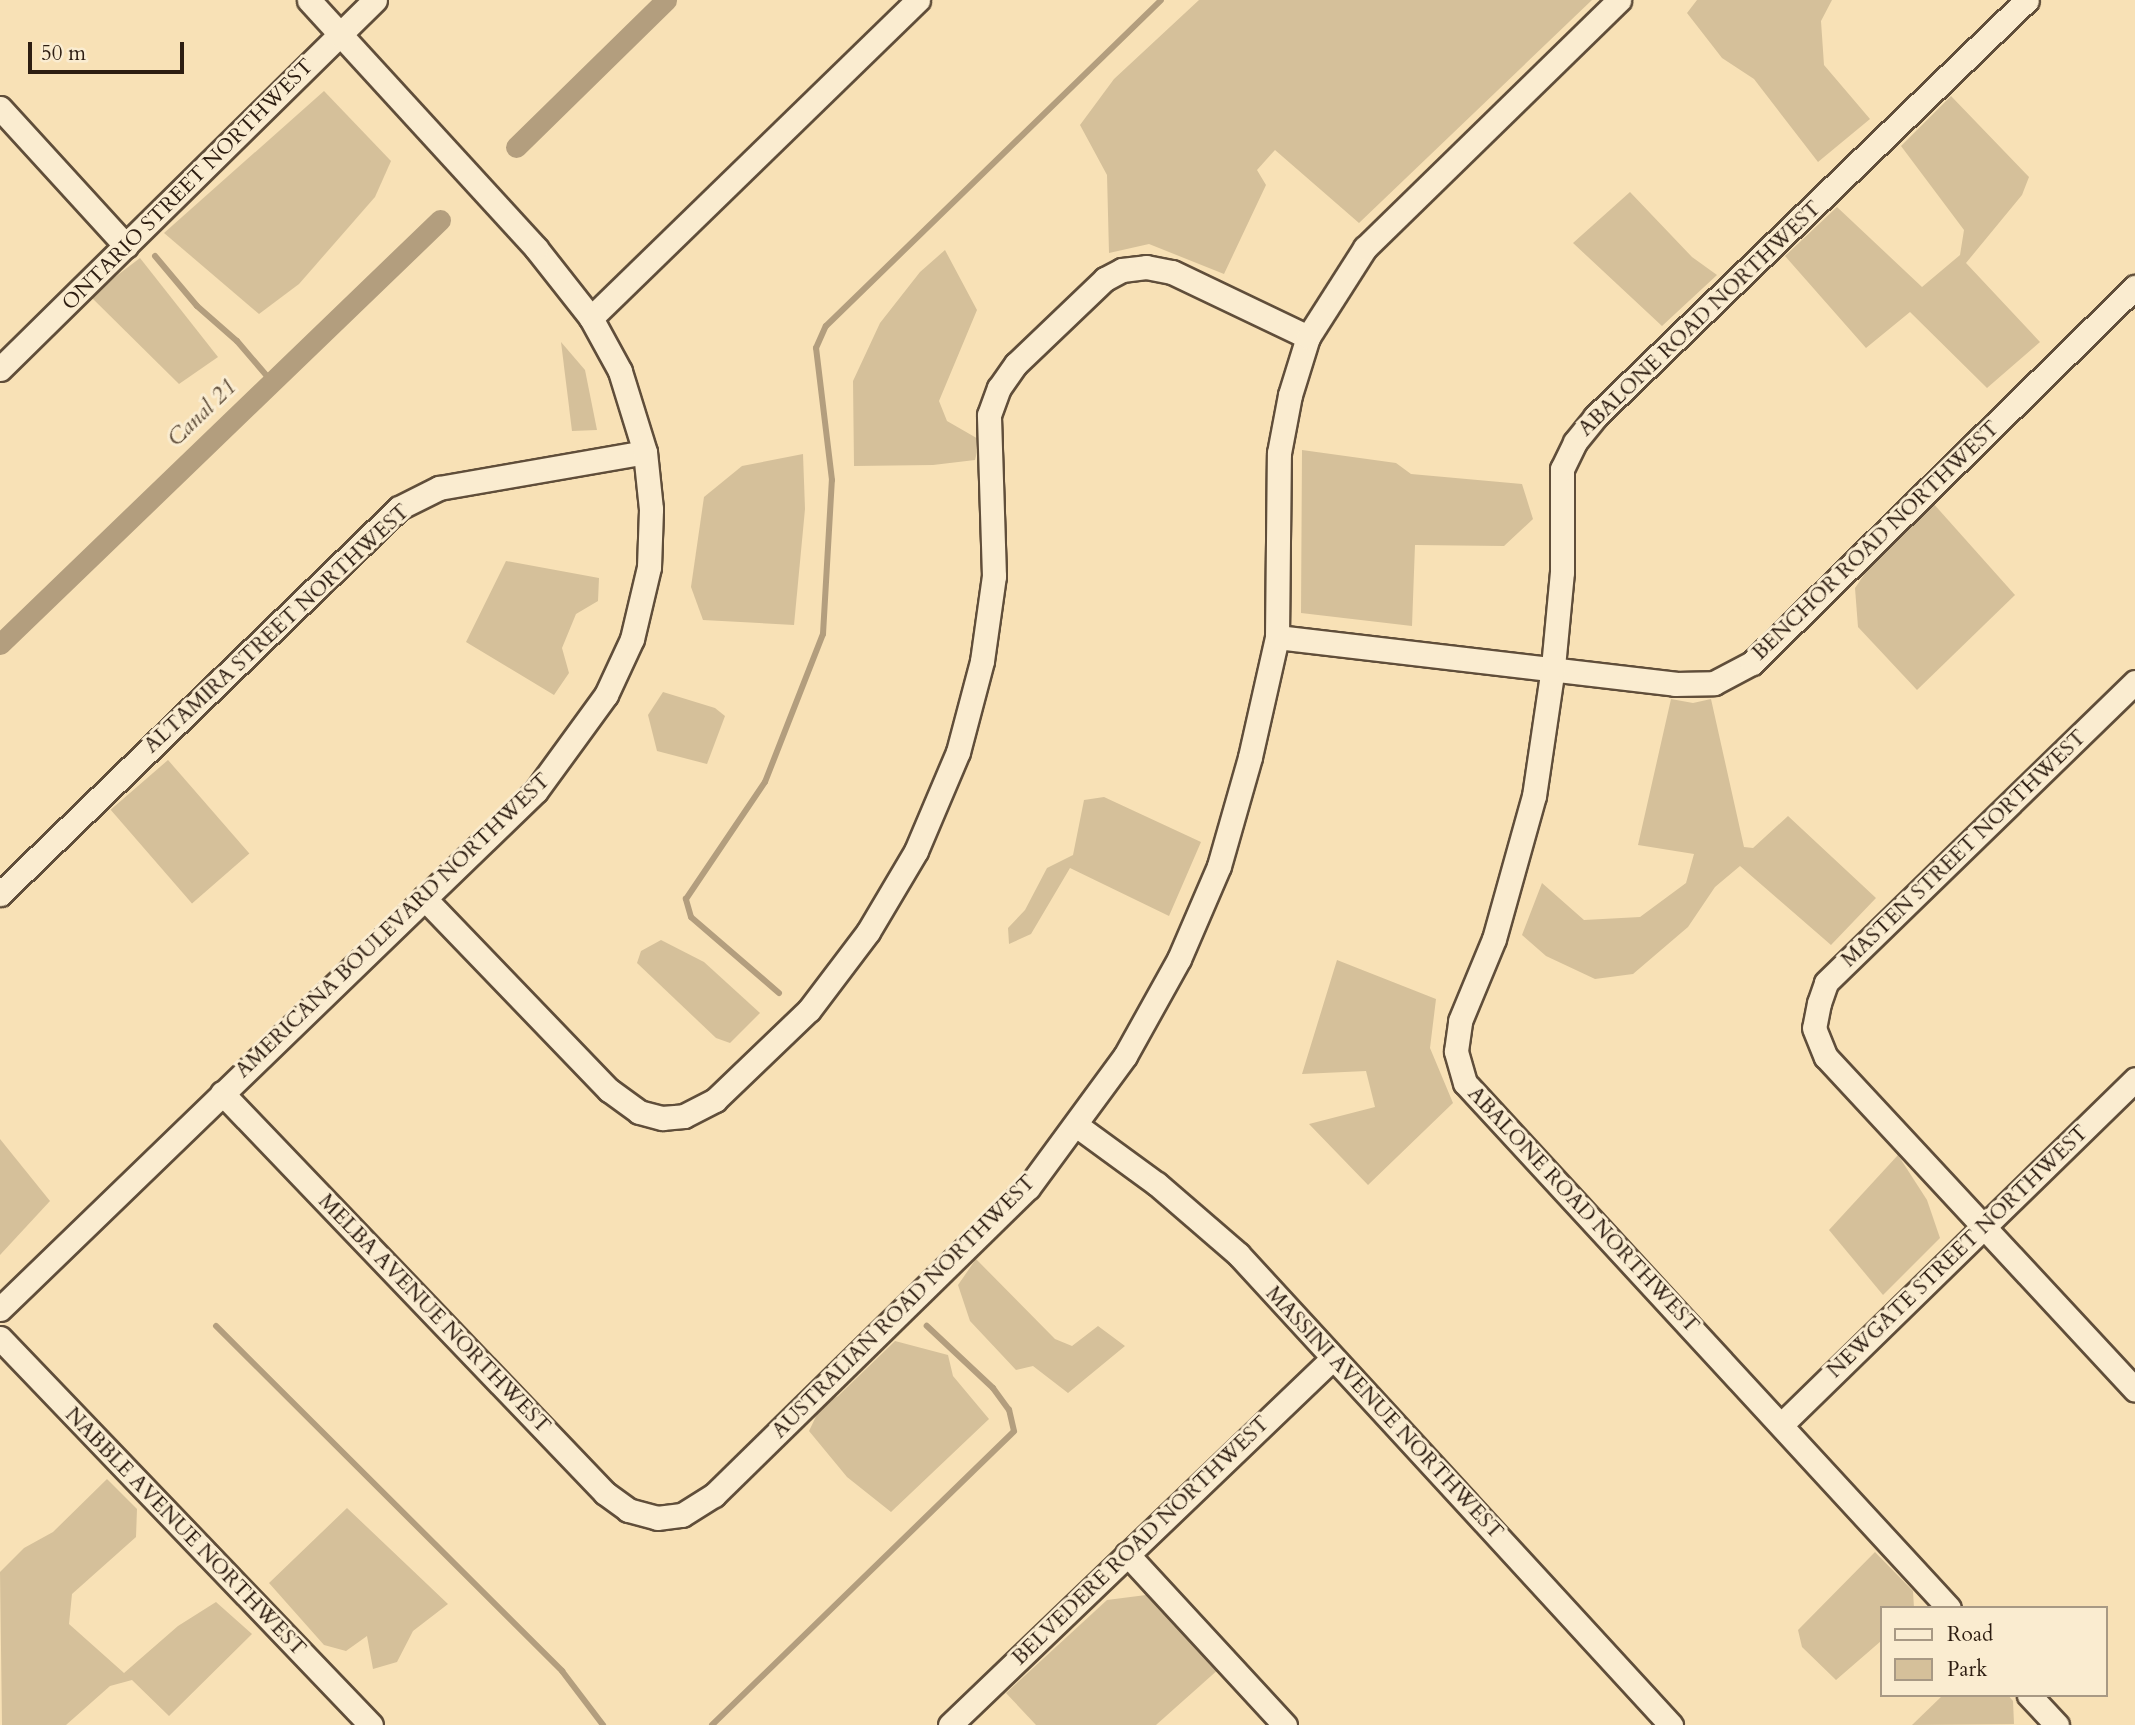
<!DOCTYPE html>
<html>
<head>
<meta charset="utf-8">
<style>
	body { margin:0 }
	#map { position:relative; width:2135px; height:1725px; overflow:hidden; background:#f8e1b6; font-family:Cardo,serif }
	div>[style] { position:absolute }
	.green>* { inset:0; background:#d5c09a; transform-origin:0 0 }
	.stream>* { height:6px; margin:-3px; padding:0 3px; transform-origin:3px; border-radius:3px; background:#b39e7e }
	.canal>* { height:21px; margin:-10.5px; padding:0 10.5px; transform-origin:10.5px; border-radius:10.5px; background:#b39e7e }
	.roads { filter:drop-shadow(2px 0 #604e3a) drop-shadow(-2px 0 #604e3a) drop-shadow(0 2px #604e3a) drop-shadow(0 -2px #604e3a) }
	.minor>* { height:23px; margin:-11.5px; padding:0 11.5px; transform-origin:11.5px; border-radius:11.5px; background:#faecd0 }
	span { translate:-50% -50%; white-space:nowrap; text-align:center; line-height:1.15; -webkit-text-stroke:6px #faecd0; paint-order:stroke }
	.street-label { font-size:21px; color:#2d1d11 }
	.water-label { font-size:23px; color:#5c4a37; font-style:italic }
	.legend { position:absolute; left:1880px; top:1606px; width:228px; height:91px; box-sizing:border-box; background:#faecd0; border:2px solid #a89984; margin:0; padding:9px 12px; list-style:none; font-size:21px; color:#2d1d11 }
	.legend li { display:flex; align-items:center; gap:14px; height:35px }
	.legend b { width:35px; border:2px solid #a89984 }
	.scale { position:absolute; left:28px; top:42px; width:156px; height:32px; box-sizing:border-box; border:4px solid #2d1d11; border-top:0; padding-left:9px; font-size:21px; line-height:24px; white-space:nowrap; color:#2d1d11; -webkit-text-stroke:5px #faecd0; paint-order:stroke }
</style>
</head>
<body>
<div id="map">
	<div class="green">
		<i style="clip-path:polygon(1199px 0,1592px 0,1359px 223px,1275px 150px,1257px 170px,1266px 185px,1224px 274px,1149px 244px,1109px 253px,1107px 175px,1080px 125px,1114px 79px)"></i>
		<i style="clip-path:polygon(1697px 0,1832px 0,1821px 21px,1824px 65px,1870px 119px,1818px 162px,1754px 79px,1722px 58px,1687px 13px)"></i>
		<i style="clip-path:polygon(324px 91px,391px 161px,375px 197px,299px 284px,259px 314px,164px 233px)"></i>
		<i style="clip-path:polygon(1951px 96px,2029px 177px,2022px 195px,1966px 263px,2040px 342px,1987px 388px,1910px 312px,1866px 348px,1785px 256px,1837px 207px,1922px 287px,1960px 255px,1964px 230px,1901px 146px)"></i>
		<i style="clip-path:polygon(1630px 192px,1692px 257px,1717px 275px,1662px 326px,1573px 243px)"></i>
		<i style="clip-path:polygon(945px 250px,977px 310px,939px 401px,947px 421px,980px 440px,975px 460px,933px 465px,854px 466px,853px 381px,880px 323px,920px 272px)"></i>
		<i style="clip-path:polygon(140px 258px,218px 357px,179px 384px,90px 296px)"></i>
		<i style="clip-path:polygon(561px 342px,585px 370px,597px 430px,572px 431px)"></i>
		<i style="clip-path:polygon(1302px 450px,1396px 463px,1411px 474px,1522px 484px,1533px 519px,1504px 546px,1415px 545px,1412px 626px,1301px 613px)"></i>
		<i style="clip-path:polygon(803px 454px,805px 509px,794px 625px,703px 620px,691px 587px,704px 497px,742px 466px)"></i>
		<i style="clip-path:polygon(1932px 502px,2015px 595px,1917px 690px,1858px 627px,1855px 588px,1883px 547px)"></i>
		<i style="clip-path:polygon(506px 561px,599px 578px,598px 601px,576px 614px,562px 648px,569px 673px,554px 695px,466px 642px)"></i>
		<i style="clip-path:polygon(663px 692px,715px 708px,725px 716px,707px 764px,657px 751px,648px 715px)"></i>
		<i style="clip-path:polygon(1671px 699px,1693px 703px,1711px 699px,1744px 847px,1753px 848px,1788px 816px,1876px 898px,1831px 945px,1740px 866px,1715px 887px,1688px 927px,1633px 974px,1595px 979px,1546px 956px,1522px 935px,1542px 883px,1584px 920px,1640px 917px,1686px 883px,1694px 854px,1638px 845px)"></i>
		<i style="left:168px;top:760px;width:124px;height:76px;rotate:49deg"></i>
		<i style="clip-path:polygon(1104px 797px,1201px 842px,1169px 916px,1070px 868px,1031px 934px,1009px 944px,1008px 928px,1025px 910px,1047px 868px,1073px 855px,1084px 800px)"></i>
		<i style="clip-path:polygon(661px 940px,704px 962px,760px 1013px,730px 1043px,716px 1038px,637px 963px,641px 951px)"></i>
		<i style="clip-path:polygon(1337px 960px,1436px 999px,1430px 1048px,1453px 1103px,1368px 1185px,1309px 1124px,1375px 1107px,1366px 1071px,1302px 1074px)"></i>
		<i style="clip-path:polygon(0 1139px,50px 1201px,0 1255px)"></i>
		<i style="clip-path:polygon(1898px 1155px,1927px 1200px,1940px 1238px,1883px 1295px,1829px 1230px)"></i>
		<i style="clip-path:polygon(976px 1259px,1055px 1339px,1072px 1346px,1098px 1326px,1125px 1346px,1068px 1393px,1033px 1366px,1016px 1370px,970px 1321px,958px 1285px)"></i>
		<i style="clip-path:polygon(895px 1341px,948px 1355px,953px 1376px,989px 1419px,891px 1512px,847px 1477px,809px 1431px,821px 1406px,838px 1396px)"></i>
		<i style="clip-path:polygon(107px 1479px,137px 1509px,136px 1537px,72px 1594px,69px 1624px,124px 1673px,178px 1626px,216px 1602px,252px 1634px,169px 1716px,132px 1680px,110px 1686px,66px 1725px,2px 1725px,0 1572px,24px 1548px,53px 1532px)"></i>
		<i style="clip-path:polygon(347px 1508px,448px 1604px,413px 1631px,397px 1662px,373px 1669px,367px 1636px,346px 1651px,324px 1645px,269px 1583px)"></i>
		<i style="clip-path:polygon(1875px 1552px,1913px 1591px,1914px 1608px,1881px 1608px,1881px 1641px,1836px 1680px,1802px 1647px,1798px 1630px)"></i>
		<i style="clip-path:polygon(1146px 1595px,1220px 1668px,1156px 1725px,1036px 1725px,1006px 1693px,1107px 1600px)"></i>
		<i style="clip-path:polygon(1943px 1695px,2008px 1695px,2013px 1701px,2014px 1724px,1912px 1725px)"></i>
	</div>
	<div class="stream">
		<i style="left:155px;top:256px;width:65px;rotate:50deg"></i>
		<i style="left:197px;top:306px;width:53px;rotate:41.2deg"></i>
		<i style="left:237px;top:341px;width:54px;rotate:49.5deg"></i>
		<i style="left:779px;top:993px;width:116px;rotate:-139.2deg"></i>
		<i style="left:691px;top:917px;width:19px;rotate:-106deg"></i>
		<i style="left:686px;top:899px;width:141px;rotate:-56deg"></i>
		<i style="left:765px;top:782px;width:159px;rotate:-68.6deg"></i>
		<i style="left:823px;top:634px;width:154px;rotate:-86.7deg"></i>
		<i style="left:832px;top:480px;width:133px;rotate:-96.9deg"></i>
		<i style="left:816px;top:348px;width:24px;rotate:-66deg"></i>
		<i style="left:826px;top:326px;width:467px;rotate:-44.2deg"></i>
		<i style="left:216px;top:1326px;width:489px;rotate:44.9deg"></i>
		<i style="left:562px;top:1671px;width:68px;rotate:52.8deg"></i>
		<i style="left:712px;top:1725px;width:421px;rotate:-44.2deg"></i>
		<i style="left:1014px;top:1431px;width:22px;rotate:-103deg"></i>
		<i style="left:1009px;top:1410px;width:27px;rotate:-126deg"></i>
		<i style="left:993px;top:1388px;width:91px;rotate:-136.8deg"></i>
	</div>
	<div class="canal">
		<i style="left:516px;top:147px;width:210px;rotate:-44.4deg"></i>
		<i style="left:0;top:644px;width:611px;rotate:-43.94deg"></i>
	</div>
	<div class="roads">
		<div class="minor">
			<i style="left:0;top:108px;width:187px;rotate:47.6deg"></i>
			<i style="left:591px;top:318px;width:456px;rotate:-44.2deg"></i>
			<i style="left:0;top:369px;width:526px;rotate:-44.54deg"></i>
			<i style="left:1277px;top:637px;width:401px;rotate:6.7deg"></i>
			<i style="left:1675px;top:684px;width:39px;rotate:-1deg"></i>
			<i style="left:1714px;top:683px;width:43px;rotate:-27.8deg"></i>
			<i style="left:1752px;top:663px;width:537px;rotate:-44.47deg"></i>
			<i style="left:2135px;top:682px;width:431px;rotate:135.8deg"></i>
			<i style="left:1826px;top:983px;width:21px;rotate:109deg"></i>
			<i style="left:1819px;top:1003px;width:25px;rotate:101deg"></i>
			<i style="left:1814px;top:1028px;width:31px;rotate:68deg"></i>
			<i style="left:1826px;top:1057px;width:454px;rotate:47.1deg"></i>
			<i style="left:0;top:894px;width:555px;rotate:-44.05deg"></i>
			<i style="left:399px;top:508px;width:45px;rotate:-26.6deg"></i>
			<i style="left:439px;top:488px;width:209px;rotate:-9.9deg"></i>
			<i style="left:424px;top:898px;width:267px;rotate:46.1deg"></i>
			<i style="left:609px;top:1090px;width:37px;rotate:36deg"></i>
			<i style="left:639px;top:1112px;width:24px;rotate:15deg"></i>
			<i style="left:662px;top:1118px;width:22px;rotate:-5deg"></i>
			<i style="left:684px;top:1116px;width:35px;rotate:-27deg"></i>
			<i style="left:715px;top:1100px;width:130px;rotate:-43.8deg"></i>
			<i style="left:809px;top:1010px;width:98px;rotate:-52.9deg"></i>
			<i style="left:868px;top:932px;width:94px;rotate:-59.3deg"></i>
			<i style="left:916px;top:851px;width:108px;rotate:-67deg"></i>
			<i style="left:958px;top:752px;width:94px;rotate:-75.2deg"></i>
			<i style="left:982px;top:661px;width:86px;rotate:-82deg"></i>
			<i style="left:994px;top:576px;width:161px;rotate:-91.8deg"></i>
			<i style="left:989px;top:415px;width:29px;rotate:-70deg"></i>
			<i style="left:999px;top:388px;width:29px;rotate:-55deg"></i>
			<i style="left:1016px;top:364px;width:123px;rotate:-43.7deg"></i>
			<i style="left:1105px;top:279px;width:19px;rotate:-28deg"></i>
			<i style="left:1122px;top:270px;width:24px;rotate:-7deg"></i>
			<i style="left:1146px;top:267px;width:26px;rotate:11deg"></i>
			<i style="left:1172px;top:272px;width:151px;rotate:25.5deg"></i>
			<i style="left:222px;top:1093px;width:554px;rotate:46.24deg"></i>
			<i style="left:605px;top:1493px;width:29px;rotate:36deg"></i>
			<i style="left:628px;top:1510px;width:30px;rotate:15deg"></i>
			<i style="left:657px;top:1518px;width:25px;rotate:-7deg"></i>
			<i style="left:682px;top:1515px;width:38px;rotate:-32deg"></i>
			<i style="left:714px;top:1495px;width:439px;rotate:-44.4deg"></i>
			<i style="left:1028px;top:1188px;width:164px;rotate:-53.7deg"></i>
			<i style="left:1125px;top:1056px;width:111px;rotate:-60.9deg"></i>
			<i style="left:1179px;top:959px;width:101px;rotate:-66.7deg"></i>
			<i style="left:1219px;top:866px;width:113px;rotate:-74.1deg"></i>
			<i style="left:1250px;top:757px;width:123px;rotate:-77.3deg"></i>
			<i style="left:1277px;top:637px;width:184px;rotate:-89.4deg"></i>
			<i style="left:1279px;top:453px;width:59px;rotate:-79.3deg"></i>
			<i style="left:1290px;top:395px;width:61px;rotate:-72.8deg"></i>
			<i style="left:1308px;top:337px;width:106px;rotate:-57.4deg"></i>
			<i style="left:1365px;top:248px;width:355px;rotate:-44.3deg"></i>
			<i style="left:1076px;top:1125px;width:100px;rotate:36.1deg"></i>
			<i style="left:1157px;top:1184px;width:107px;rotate:40.8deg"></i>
			<i style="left:1238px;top:1254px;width:640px;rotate:47.41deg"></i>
			<i style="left:0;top:1309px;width:745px;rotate:-44.02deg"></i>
			<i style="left:536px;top:791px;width:119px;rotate:-53.9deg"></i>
			<i style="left:606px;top:695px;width:62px;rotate:-65.1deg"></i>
			<i style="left:632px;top:639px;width:74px;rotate:-76.7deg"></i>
			<i style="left:649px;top:567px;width:58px;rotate:-88deg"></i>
			<i style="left:651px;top:509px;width:57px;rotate:-96deg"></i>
			<i style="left:645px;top:452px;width:85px;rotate:-107.2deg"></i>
			<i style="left:620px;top:371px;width:60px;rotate:-118.7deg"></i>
			<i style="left:591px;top:318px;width:89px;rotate:-128.2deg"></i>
			<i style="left:536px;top:248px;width:336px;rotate:-132.5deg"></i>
			<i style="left:0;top:1338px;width:536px;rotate:46.21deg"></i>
			<i style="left:1781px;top:1425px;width:495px;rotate:-44.3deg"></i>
			<i style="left:1127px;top:1554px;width:233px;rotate:47.3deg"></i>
			<i style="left:1949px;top:1608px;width:714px;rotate:-132.67deg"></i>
			<i style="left:1465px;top:1083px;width:33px;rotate:-106deg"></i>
			<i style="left:1456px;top:1051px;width:30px;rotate:-82deg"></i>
			<i style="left:1460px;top:1021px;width:89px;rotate:-67.5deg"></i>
			<i style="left:1494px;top:939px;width:148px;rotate:-74.4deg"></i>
			<i style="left:1534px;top:796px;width:130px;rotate:-81.6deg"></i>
			<i style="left:1553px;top:667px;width:95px;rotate:-84.6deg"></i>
			<i style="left:1562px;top:572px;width:103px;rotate:-90deg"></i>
			<i style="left:1562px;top:469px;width:30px;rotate:-64deg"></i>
			<i style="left:1575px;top:442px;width:32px;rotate:-51deg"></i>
			<i style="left:1595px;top:417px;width:600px;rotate:-43.99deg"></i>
			<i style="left:2029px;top:1695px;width:41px;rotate:47deg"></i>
			<i style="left:950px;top:1725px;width:530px;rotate:-43.78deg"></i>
		</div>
	</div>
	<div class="street-label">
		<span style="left:188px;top:185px;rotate:-45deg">ONTARIO STREET NORTHWEST</span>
		<span style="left:1700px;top:319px;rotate:-44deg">ABALONE ROAD NORTHWEST</span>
		<span style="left:1876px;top:541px;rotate:-44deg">BENCHOR ROAD NORTHWEST</span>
		<span style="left:277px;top:629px;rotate:-43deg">ALTAMIRA STREET NORTHWEST</span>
		<span style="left:1964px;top:849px;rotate:-44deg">MASTEN STREET NORTHWEST</span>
		<span style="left:393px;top:926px;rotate:-44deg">AMERICANA BOULEVARD NORTHWEST</span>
		<span style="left:1583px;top:1210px;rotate:47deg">ABALONE ROAD NORTHWEST</span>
		<span style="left:1958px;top:1252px;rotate:-44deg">NEWGATE STREET NORTHWEST</span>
		<span style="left:904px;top:1307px;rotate:-45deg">AUSTRALIAN ROAD NORTHWEST</span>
		<span style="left:434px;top:1314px;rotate:46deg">MELBA AVENUE NORTHWEST</span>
		<span style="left:1384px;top:1413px;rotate:47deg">MASSINI AVENUE NORTHWEST</span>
		<span style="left:185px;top:1532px;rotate:46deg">NABBLE AVENUE NORTHWEST</span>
		<span style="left:1141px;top:1541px;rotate:-44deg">BELVEDERE ROAD NORTHWEST</span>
	</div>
	<div class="water-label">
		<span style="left:202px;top:413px;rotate:-44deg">Canal 21</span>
	</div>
	<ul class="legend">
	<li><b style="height:9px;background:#faecd0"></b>Road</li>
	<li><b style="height:19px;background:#d5c09a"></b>Park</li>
	</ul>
	<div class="scale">50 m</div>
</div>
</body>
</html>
